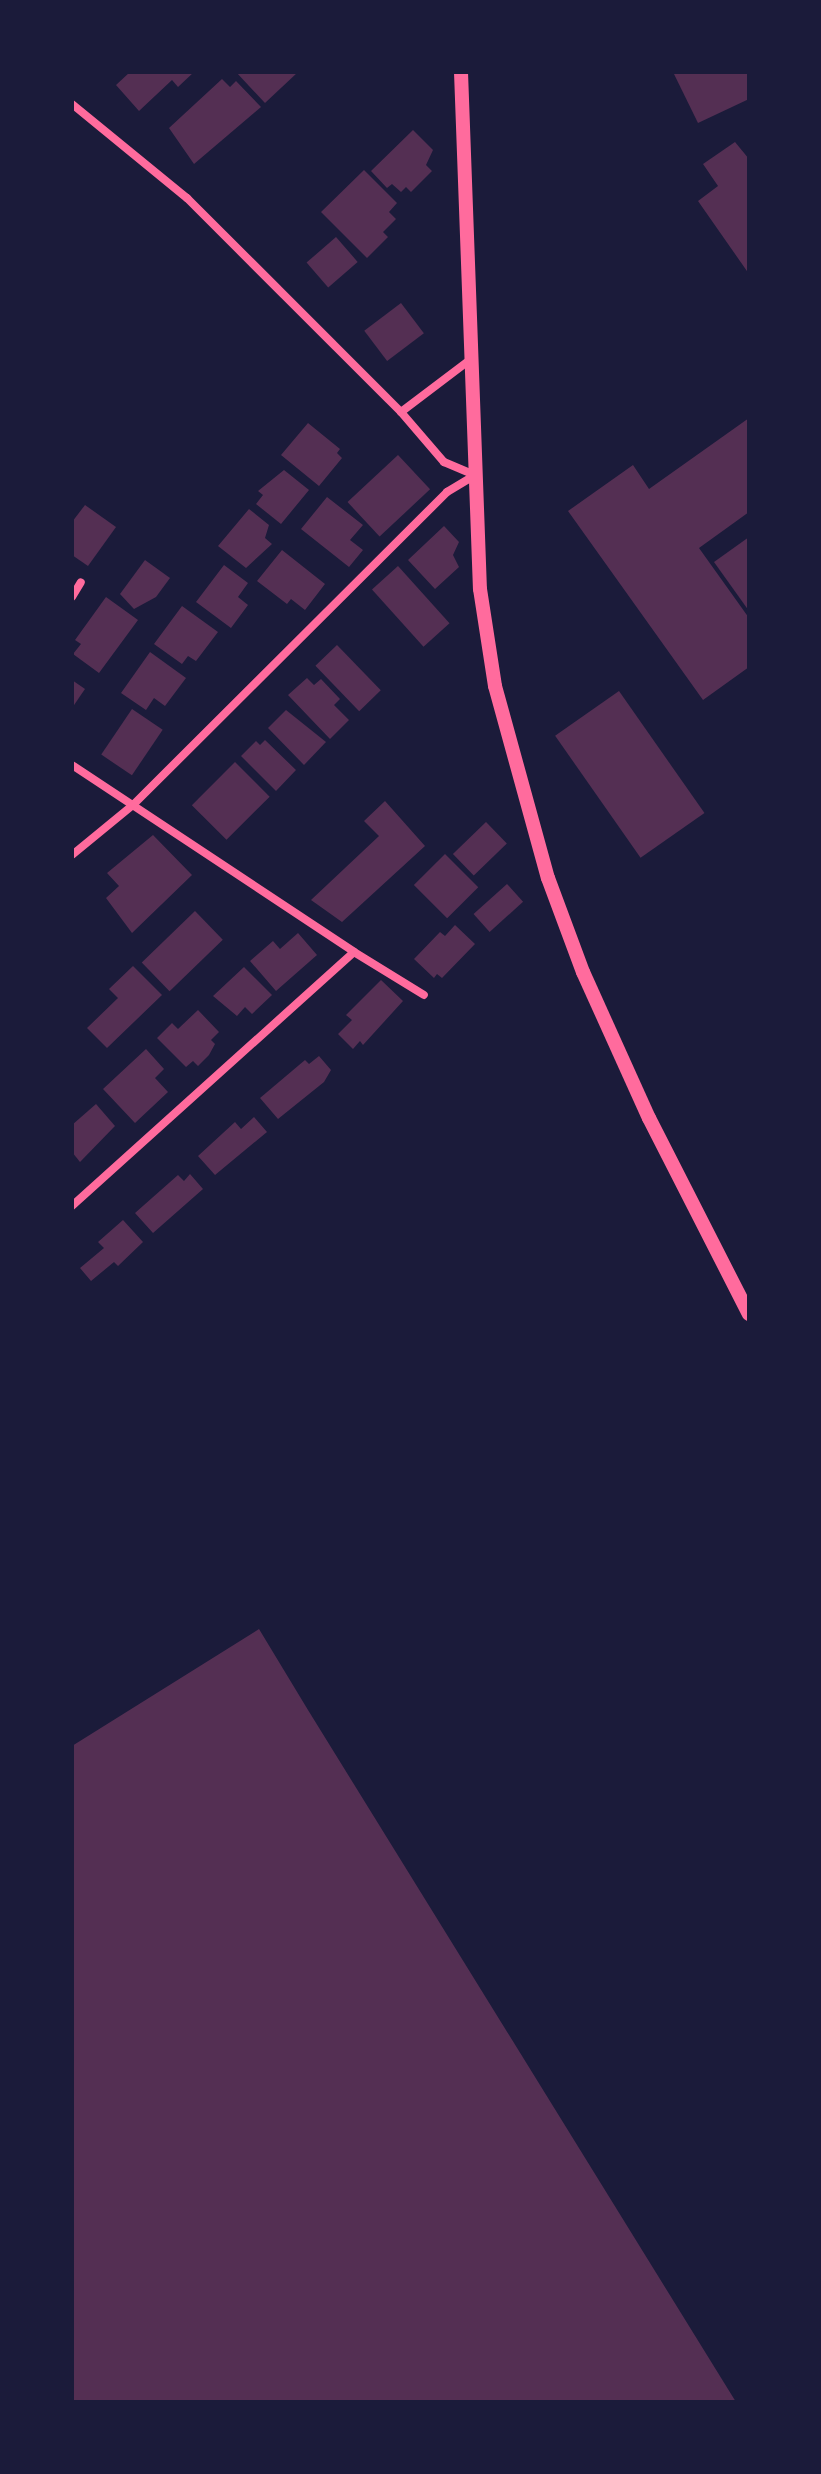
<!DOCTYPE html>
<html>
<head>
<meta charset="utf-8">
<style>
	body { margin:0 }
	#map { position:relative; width:821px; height:2474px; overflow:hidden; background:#1b1b3a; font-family:"Golos Text",sans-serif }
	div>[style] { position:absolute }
	.building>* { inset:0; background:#542f53; transform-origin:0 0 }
	.minor>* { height:8px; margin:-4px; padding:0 4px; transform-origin:4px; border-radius:4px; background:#ff6b9d }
	.tertiary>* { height:14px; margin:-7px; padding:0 7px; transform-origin:7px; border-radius:7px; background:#ff6b9d }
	span { translate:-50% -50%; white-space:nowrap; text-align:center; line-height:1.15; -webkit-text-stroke:6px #1b1b3a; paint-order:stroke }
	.frame { position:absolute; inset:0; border:74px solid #1b1b3a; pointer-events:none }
</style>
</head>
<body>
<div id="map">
	<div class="building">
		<i style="clip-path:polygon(130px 72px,194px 72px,178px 87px,172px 80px,139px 111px,116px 85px)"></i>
		<i style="clip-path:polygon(236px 72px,298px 72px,265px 103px)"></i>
		<i style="clip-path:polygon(673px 72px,749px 72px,749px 99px,698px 123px)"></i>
		<i style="clip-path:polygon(222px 79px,230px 87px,236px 81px,261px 107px,194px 164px,169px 128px)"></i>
		<i style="clip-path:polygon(413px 130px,433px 150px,426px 165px,432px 171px,411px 192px,406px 187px,401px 192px,392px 184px,387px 188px,371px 171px)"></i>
		<i style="clip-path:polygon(735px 142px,749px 159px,749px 274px,698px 201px,718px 186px,703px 164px)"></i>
		<i style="clip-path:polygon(364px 170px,397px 203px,389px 212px,396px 219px,383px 232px,388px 237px,367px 258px,321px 212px)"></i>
		<i style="left:336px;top:237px;width:33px;height:39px;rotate:49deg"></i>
		<i style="left:401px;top:303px;width:38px;height:46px;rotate:53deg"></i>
		<i style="clip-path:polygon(749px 418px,749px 512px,699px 548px,749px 618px,749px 667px,703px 700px,568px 511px,633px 465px,649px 489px)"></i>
		<i style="clip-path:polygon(308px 423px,340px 449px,337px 453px,342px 458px,319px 486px,281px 455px)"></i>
		<i style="left:398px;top:455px;width:47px;height:69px;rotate:47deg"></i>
		<i style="clip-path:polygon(284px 470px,309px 490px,281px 524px,256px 504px,263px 495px,258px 491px)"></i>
		<i style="clip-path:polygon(327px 497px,363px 525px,350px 540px,363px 550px,349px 567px,301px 529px)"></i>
		<i style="clip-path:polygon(85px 505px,116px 527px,88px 566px,72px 555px,72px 522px)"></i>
		<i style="clip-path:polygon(249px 509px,269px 525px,265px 538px,272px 544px,246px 568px,218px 546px)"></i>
		<i style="clip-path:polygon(444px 526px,459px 542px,453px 555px,459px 567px,435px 589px,408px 560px)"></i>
		<i style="clip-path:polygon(749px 537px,749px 611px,714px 562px)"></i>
		<i style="clip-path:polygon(282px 550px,325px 584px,305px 610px,291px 599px,287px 604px,257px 581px)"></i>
		<i style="clip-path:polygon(145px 560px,170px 578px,156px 597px,134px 609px,120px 594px)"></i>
		<i style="clip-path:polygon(224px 565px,248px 583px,238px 597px,248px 605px,231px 628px,196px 602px)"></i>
		<i style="left:398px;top:566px;width:77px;height:35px;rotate:48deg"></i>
		<i style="clip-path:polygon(106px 597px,138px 620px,99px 673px,73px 654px,81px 644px,75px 640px)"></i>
		<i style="clip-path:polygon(182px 606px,218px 632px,196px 661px,188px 656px,182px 664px,154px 644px)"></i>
		<i style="left:337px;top:645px;width:63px;height:30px;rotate:46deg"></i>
		<i style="clip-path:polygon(150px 652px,186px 678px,165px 706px,154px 698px,146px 710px,121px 693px)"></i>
		<i style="clip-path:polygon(307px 678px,314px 685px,321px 679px,340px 699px,334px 705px,349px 720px,330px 739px,288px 695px)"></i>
		<i style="clip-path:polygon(72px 680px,85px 689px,72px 708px)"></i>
		<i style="left:619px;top:691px;width:149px;height:78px;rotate:55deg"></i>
		<i style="left:132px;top:709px;width:37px;height:55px;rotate:34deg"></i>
		<i style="clip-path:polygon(286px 710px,326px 742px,304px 765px,268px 728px)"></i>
		<i style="clip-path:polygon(265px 740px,296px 770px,276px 791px,241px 756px,256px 741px,260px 745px)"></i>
		<i style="left:235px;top:762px;width:49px;height:61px;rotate:45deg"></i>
		<i style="clip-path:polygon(385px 801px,425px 846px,342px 922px,311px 900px,379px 836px,364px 821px)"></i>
		<i style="left:486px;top:822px;width:30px;height:46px;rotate:46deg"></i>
		<i style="clip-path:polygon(153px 835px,192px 875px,132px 933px,106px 898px,119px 886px,107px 873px)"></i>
		<i style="left:445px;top:854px;width:47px;height:44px;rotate:45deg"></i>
		<i style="left:507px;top:884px;width:24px;height:45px;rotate:48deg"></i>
		<i style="left:195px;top:911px;width:40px;height:74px;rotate:46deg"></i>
		<i style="clip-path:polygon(455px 925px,475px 944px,442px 978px,437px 974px,434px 978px,414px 959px,440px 932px,445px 936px)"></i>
		<i style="clip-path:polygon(298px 933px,317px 955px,276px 991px,250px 961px,273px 941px,280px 949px)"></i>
		<i style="clip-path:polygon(133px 966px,162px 995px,107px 1048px,87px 1028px,118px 998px,109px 989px)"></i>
		<i style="clip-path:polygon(244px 967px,272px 995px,252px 1014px,245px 1007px,237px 1016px,213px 996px)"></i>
		<i style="clip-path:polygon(381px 980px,403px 1001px,363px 1045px,360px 1041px,353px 1049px,338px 1034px,352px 1020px,346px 1015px)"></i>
		<i style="clip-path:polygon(198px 1010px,219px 1032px,211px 1040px,215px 1044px,209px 1055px,198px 1066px,193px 1061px,186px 1067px,157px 1038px,172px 1023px,178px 1029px)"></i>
		<i style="clip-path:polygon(146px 1049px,164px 1069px,155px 1078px,168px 1092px,135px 1123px,103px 1089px)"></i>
		<i style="clip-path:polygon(319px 1056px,331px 1070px,324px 1082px,278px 1119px,260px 1098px,305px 1060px,309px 1064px)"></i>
		<i style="clip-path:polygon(96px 1104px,115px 1126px,80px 1162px,72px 1152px,72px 1125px)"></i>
		<i style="clip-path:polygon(254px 1117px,267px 1132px,215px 1175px,198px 1156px,235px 1122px,241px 1129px)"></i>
		<i style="clip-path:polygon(190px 1174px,203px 1189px,153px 1233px,135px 1213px,178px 1175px,184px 1181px)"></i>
		<i style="clip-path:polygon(123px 1220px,143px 1242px,118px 1266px,114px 1262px,91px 1281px,80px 1268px,104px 1248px,98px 1242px)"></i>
		<i style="clip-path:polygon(259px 1629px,308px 1710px,736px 2402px,72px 2402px,72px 1746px)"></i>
	</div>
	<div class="minor">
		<i style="left:72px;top:104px;width:149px;rotate:39.3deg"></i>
		<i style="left:187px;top:198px;width:303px;rotate:45deg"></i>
		<i style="left:401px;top:412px;width:88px;rotate:-37.1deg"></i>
		<i style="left:401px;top:412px;width:66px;rotate:49.3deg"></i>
		<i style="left:444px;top:462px;width:34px;rotate:23deg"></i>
		<i style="left:72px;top:597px;width:17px;rotate:-59deg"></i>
		<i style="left:72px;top:765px;width:338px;rotate:33.5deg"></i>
		<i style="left:354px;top:952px;width:380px;rotate:138deg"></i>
		<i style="left:72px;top:855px;width:80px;rotate:-39.4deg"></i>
		<i style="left:134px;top:804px;width:442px;rotate:-44.9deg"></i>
		<i style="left:447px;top:492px;width:33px;rotate:-31deg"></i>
		<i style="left:354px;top:952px;width:82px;rotate:31.6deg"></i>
	</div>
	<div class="tertiary">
		<i style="left:461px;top:72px;width:517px;rotate:87.9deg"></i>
		<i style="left:480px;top:589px;width:98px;rotate:81.2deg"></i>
		<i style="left:495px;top:686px;width:199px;rotate:74.6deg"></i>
		<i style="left:548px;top:878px;width:100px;rotate:69.6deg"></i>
		<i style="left:583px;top:972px;width:160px;rotate:65.7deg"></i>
		<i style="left:649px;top:1118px;width:220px;rotate:63deg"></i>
	</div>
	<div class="frame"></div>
</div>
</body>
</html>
